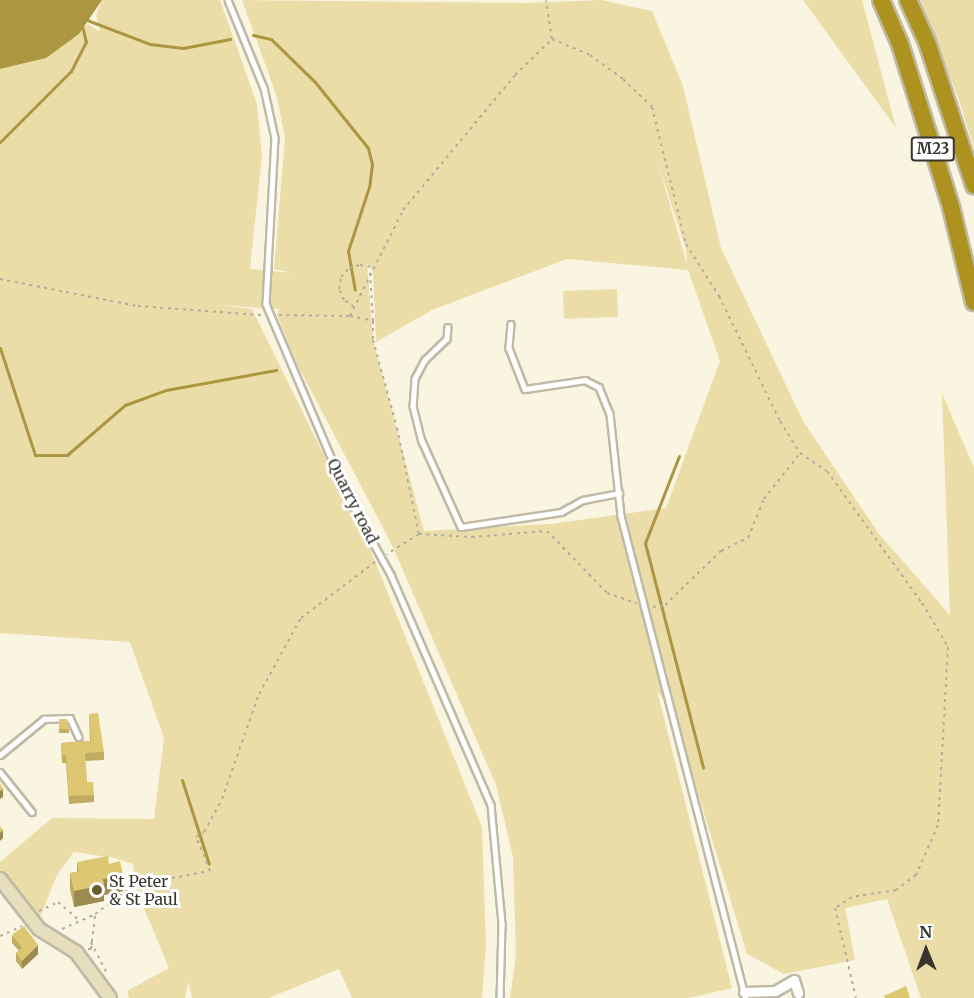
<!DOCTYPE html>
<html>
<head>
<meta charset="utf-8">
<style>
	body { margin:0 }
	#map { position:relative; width:974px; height:998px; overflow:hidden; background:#faf5e0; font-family:Merriweather,serif }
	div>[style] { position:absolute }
	.green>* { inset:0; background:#ebdda7; transform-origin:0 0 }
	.water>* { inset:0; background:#ac9641 }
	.stream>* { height:3px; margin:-1.5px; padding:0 1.5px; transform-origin:1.5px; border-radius:1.5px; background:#ac9641 }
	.path>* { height:2px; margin-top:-1px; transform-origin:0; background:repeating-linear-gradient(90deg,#b1ad9d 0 3px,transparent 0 7.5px) }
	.roads { filter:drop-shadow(2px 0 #bfbaa6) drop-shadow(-2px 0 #bfbaa6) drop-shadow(0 2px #bfbaa6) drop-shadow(0 -2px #bfbaa6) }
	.lane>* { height:4.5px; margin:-2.25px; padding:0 2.25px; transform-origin:2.25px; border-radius:2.25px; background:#fff }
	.street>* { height:9px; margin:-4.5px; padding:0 4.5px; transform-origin:4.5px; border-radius:4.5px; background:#fff }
	.secondary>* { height:12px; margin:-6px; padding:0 6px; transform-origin:6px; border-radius:6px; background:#e6debc }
	.highway>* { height:16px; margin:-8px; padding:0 8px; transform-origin:8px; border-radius:8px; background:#ad9220 }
	.wall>* { inset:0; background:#bfab62 }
	.shaded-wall>* { inset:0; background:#9b8b50 }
	.building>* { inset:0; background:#dec772 }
	.dots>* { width:16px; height:16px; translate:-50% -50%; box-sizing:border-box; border:3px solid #fff; border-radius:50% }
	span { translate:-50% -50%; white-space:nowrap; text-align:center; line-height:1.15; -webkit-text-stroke:6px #fff; paint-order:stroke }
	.shield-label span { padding:2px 4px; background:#fff; border:2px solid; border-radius:4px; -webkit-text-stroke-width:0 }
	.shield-label { font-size:15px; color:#37352d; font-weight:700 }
	.street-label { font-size:16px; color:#37352d }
	.poi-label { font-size:16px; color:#37352d }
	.left { translate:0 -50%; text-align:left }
	.north { position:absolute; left:896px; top:920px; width:60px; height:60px; -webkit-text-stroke:4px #fff; paint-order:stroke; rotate:359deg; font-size:16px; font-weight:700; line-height:24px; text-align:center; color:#37352d }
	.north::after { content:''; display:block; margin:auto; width:21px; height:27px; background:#37352d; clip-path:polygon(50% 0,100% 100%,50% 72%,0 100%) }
</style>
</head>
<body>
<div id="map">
	<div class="green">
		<i style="clip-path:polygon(evenodd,102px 0,220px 0,257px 104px,262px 155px,250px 269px,293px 273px,274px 269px,285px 138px,277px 97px,242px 0,525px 3px,601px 0,652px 11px,683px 86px,721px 248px,803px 421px,879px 534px,950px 615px,942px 393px,974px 468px,974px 998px,921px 998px,887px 899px,845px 908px,855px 960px,784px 974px,747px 954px,675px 718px,657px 690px,732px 988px,689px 998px,510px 998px,516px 955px,513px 857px,496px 785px,392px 545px,296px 362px,277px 315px,279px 309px,217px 305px,252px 309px,370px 549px,482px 827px,486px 945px,482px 998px,352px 998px,339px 969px,269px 998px,192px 998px,188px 982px,185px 998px,129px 998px,127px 991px,169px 968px,137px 892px,133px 864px,114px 858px,74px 852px,57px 875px,40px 917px,0 871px,0 862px,52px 818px,154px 819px,164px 738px,130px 642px,0 633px,0 69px,46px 58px,88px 24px,100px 32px,96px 15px,102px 0,656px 157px,686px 249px,687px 264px,656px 157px,102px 0,567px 259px,688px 270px,720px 361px,666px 508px,551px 524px,424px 531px,373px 340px,367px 263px,373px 272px,376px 342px,432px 310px,567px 259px)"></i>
		<i style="clip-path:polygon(803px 0,862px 0,896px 128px)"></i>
		<i style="clip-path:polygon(919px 0,974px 0,974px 148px,958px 97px)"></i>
		<i style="left:617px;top:289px;width:28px;height:54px;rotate:88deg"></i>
	</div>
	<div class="water">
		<i style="clip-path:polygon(0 0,102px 0,79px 34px,46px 58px,0 69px)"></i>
	</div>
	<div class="stream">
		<i style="left:87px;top:20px;width:67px;rotate:20.9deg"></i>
		<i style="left:150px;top:44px;width:33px;rotate:7deg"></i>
		<i style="left:183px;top:48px;width:48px;rotate:-10.8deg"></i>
		<i style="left:253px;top:35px;width:18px;rotate:13deg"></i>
		<i style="left:271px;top:39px;width:62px;rotate:44.3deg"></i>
		<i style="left:315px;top:82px;width:85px;rotate:51.2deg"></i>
		<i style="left:368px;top:148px;width:16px;rotate:76deg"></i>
		<i style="left:372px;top:164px;width:23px;rotate:97deg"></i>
		<i style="left:369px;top:187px;width:67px;rotate:108.2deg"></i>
		<i style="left:348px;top:251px;width:39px;rotate:80deg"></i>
		<i style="left:0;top:142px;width:100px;rotate:-45deg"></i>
		<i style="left:71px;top:71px;width:33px;rotate:-63deg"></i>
		<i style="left:86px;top:42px;width:16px;rotate:-104deg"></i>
		<i style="left:0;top:348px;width:113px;rotate:71.9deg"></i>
		<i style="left:35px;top:455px;width:32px"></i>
		<i style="left:67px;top:455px;width:77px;rotate:-40.8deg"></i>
		<i style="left:125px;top:405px;width:44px;rotate:-20.1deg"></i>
		<i style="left:166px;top:390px;width:112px;rotate:-10.3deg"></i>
		<i style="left:679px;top:456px;width:93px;rotate:111.3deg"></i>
		<i style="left:645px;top:543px;width:232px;rotate:75.5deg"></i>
		<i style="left:182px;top:780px;width:88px;rotate:72.2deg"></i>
	</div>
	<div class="path">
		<i style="left:552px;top:39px;width:41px;rotate:22.8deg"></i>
		<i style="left:590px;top:55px;width:41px;rotate:36deg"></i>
		<i style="left:623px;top:79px;width:40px;rotate:44deg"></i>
		<i style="left:652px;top:107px;width:141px;rotate:76.1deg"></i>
		<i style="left:686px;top:244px;width:62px;rotate:57.6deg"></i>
		<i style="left:719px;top:296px;width:139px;rotate:64deg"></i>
		<i style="left:780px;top:421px;width:38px;rotate:58deg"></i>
		<i style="left:800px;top:453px;width:32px;rotate:34deg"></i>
		<i style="left:827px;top:471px;width:163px;rotate:54.3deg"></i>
		<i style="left:922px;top:603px;width:51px;rotate:59.4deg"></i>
		<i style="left:948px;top:647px;width:178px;rotate:93.2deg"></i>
		<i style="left:938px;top:825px;width:55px;rotate:113.7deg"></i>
		<i style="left:916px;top:875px;width:25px;rotate:143deg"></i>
		<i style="left:896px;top:890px;width:45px;rotate:171deg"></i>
		<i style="left:852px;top:897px;width:20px;rotate:147deg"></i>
		<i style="left:835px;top:908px;width:92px;rotate:76.9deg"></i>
		<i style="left:370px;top:273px;width:48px;rotate:86.4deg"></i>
		<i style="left:0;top:279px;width:141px;rotate:11.1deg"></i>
		<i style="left:138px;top:306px;width:124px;rotate:4.2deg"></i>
		<i style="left:354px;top:307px;width:12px;rotate:-145deg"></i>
		<i style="left:344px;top:300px;width:12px;rotate:-114deg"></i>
		<i style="left:339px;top:289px;width:12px;rotate:-81deg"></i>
		<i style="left:341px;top:277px;width:12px;rotate:-48deg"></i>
		<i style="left:349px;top:268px;width:11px;rotate:-15deg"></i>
		<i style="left:360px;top:265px;width:12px;rotate:9deg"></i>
		<i style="left:279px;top:315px;width:71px;rotate:0.8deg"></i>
		<i style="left:350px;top:316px;width:119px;rotate:-63.4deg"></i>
		<i style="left:403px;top:210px;width:175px;rotate:-50.3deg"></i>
		<i style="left:515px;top:75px;width:52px;rotate:-44.2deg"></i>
		<i style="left:552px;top:39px;width:39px;rotate:-99deg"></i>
		<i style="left:350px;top:316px;width:24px;rotate:12deg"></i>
		<i style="left:373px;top:321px;width:19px;rotate:90deg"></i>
		<i style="left:373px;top:340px;width:91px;rotate:74.7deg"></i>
		<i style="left:397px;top:428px;width:108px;rotate:78.3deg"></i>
		<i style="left:419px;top:534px;width:38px;rotate:148deg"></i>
		<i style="left:419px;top:534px;width:53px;rotate:3.2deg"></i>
		<i style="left:472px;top:537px;width:75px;rotate:-4.6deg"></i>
		<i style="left:547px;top:531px;width:86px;rotate:45.9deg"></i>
		<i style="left:607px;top:593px;width:31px;rotate:19deg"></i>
		<i style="left:653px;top:607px;width:12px;rotate:-9deg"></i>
		<i style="left:665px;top:605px;width:78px;rotate:-44deg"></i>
		<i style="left:721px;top:551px;width:30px;rotate:-26deg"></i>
		<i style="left:748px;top:538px;width:42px;rotate:-67.7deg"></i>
		<i style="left:764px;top:499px;width:58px;rotate:-52deg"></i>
		<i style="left:39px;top:911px;width:21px;rotate:-25deg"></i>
		<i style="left:58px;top:902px;width:29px;rotate:41deg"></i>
		<i style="left:62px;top:929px;width:36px;rotate:-24deg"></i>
		<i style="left:0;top:936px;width:24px;rotate:-24deg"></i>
		<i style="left:91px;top:942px;width:33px;rotate:63deg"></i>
		<i style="left:88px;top:949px;width:3px"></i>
		<i style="left:91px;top:949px;width:35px;rotate:-83deg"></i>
		<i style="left:95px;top:914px;width:49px;rotate:-35.9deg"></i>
		<i style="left:135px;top:885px;width:76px;rotate:-10.6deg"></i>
		<i style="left:210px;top:871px;width:37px;rotate:-112deg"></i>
		<i style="left:196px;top:837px;width:9px;rotate:-32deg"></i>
		<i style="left:204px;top:832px;width:38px;rotate:-61deg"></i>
		<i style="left:222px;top:799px;width:111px;rotate:-70.6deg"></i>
		<i style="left:259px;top:694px;width:87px;rotate:-61.1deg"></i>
		<i style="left:301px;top:618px;width:93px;rotate:-37.1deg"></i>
	</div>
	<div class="roads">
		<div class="lane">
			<i style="left:228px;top:0;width:95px;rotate:67.8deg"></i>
			<i style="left:264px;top:88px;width:51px;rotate:77.6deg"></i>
			<i style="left:275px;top:138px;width:166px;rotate:93.1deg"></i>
			<i style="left:266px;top:304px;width:210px;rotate:67deg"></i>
			<i style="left:348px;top:497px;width:89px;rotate:61.1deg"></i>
			<i style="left:391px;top:575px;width:251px;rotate:66.5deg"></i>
			<i style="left:491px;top:805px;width:120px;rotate:84.7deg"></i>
			<i style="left:502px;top:924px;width:74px;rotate:91.5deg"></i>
			<i style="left:511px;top:324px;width:24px;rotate:95deg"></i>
			<i style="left:509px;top:348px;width:44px;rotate:68.7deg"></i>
			<i style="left:525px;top:389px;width:61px;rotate:-8.5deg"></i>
			<i style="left:585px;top:380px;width:16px;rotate:27deg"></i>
			<i style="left:599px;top:387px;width:29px;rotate:68deg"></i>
			<i style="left:610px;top:414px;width:103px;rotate:83.8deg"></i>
			<i style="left:621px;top:516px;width:498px;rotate:75.5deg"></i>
			<i style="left:448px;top:327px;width:12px;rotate:95deg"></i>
			<i style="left:447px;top:339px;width:30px;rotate:136deg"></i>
			<i style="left:425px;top:360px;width:21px;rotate:118deg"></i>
			<i style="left:415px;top:379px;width:27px;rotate:94deg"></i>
			<i style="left:413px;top:406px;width:36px;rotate:76deg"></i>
			<i style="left:422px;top:441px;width:94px;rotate:65.6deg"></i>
			<i style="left:461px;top:527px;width:101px;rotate:-8.5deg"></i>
			<i style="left:561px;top:512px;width:25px;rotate:-29deg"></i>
			<i style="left:583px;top:500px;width:37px;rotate:-11deg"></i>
			<i style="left:0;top:755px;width:57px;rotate:-39.3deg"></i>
			<i style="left:44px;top:719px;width:26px;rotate:-2deg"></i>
			<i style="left:70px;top:718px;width:21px;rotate:65deg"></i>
			<i style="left:0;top:772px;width:51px;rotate:51.3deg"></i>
		</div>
		<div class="street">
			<i style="left:744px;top:992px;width:31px;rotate:-2deg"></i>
			<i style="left:775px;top:991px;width:22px;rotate:-30deg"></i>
			<i style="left:794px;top:980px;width:14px;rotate:73deg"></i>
		</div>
		<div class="secondary">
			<i style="left:0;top:879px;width:63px;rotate:52deg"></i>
			<i style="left:39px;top:929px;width:44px;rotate:31.9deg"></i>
			<i style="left:76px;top:952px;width:57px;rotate:53.5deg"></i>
		</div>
		<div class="highway">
			<i style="left:881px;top:0;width:48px;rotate:66.6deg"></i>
			<i style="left:900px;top:44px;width:171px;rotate:72.6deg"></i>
			<i style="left:951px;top:207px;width:98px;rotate:76.4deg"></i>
			<i style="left:908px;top:0;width:46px;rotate:65.7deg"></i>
			<i style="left:927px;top:42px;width:151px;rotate:71.8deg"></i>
		</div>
	</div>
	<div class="wall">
		<i style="clip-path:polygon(89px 714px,104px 752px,104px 760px,85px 761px,87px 782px,94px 795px,94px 802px,69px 804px,66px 763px,62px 763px,61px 743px,90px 741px)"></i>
		<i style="clip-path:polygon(59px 719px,69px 729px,69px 733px,59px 733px)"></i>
		<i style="clip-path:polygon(77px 862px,109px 864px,123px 891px,104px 895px,104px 901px,74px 907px,70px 889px,70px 873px,77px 872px)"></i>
		<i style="clip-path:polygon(12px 935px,38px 954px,22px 969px,16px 961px,16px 953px,19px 951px,12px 943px)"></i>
	</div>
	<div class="shaded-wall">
		<i style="clip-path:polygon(3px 789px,3px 797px,0 799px,0 791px)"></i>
		<i style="clip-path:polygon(3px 830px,3px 838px,0 841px,0 832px)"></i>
		<i style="clip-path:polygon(123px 875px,123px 891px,104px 895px,104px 901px,74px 907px,74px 891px,103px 879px)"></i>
		<i style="clip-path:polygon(38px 945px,38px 954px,22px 969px,22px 961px)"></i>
	</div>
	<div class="building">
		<i style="clip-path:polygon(98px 713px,104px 752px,85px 753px,87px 782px,93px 782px,94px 795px,69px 796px,66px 755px,62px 755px,61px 743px,91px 741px,89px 714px)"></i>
		<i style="clip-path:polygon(59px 719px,67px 719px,69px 729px,59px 729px)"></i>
		<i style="clip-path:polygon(0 783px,3px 789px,0 791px)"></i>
		<i style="clip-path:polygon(0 826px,3px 830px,0 832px)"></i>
		<i style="clip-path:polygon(108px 856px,109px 864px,120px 861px,123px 875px,103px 879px,104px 885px,74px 891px,70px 873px,79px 872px,77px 862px)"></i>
		<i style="clip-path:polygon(24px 926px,38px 945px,22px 961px,16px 953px,22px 948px,12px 935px)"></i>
		<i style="clip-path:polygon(906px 986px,910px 998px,885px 998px,884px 996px)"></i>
	</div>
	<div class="dots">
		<i style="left:97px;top:890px;background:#695c29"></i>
	</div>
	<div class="shield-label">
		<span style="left:933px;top:149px">M23</span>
	</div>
	<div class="street-label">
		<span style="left:353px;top:501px;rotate:63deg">Quarry road</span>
	</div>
	<div class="poi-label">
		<span class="left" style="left:109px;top:890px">St Peter<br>&amp; St Paul</span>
	</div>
	<div class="north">N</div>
</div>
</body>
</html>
